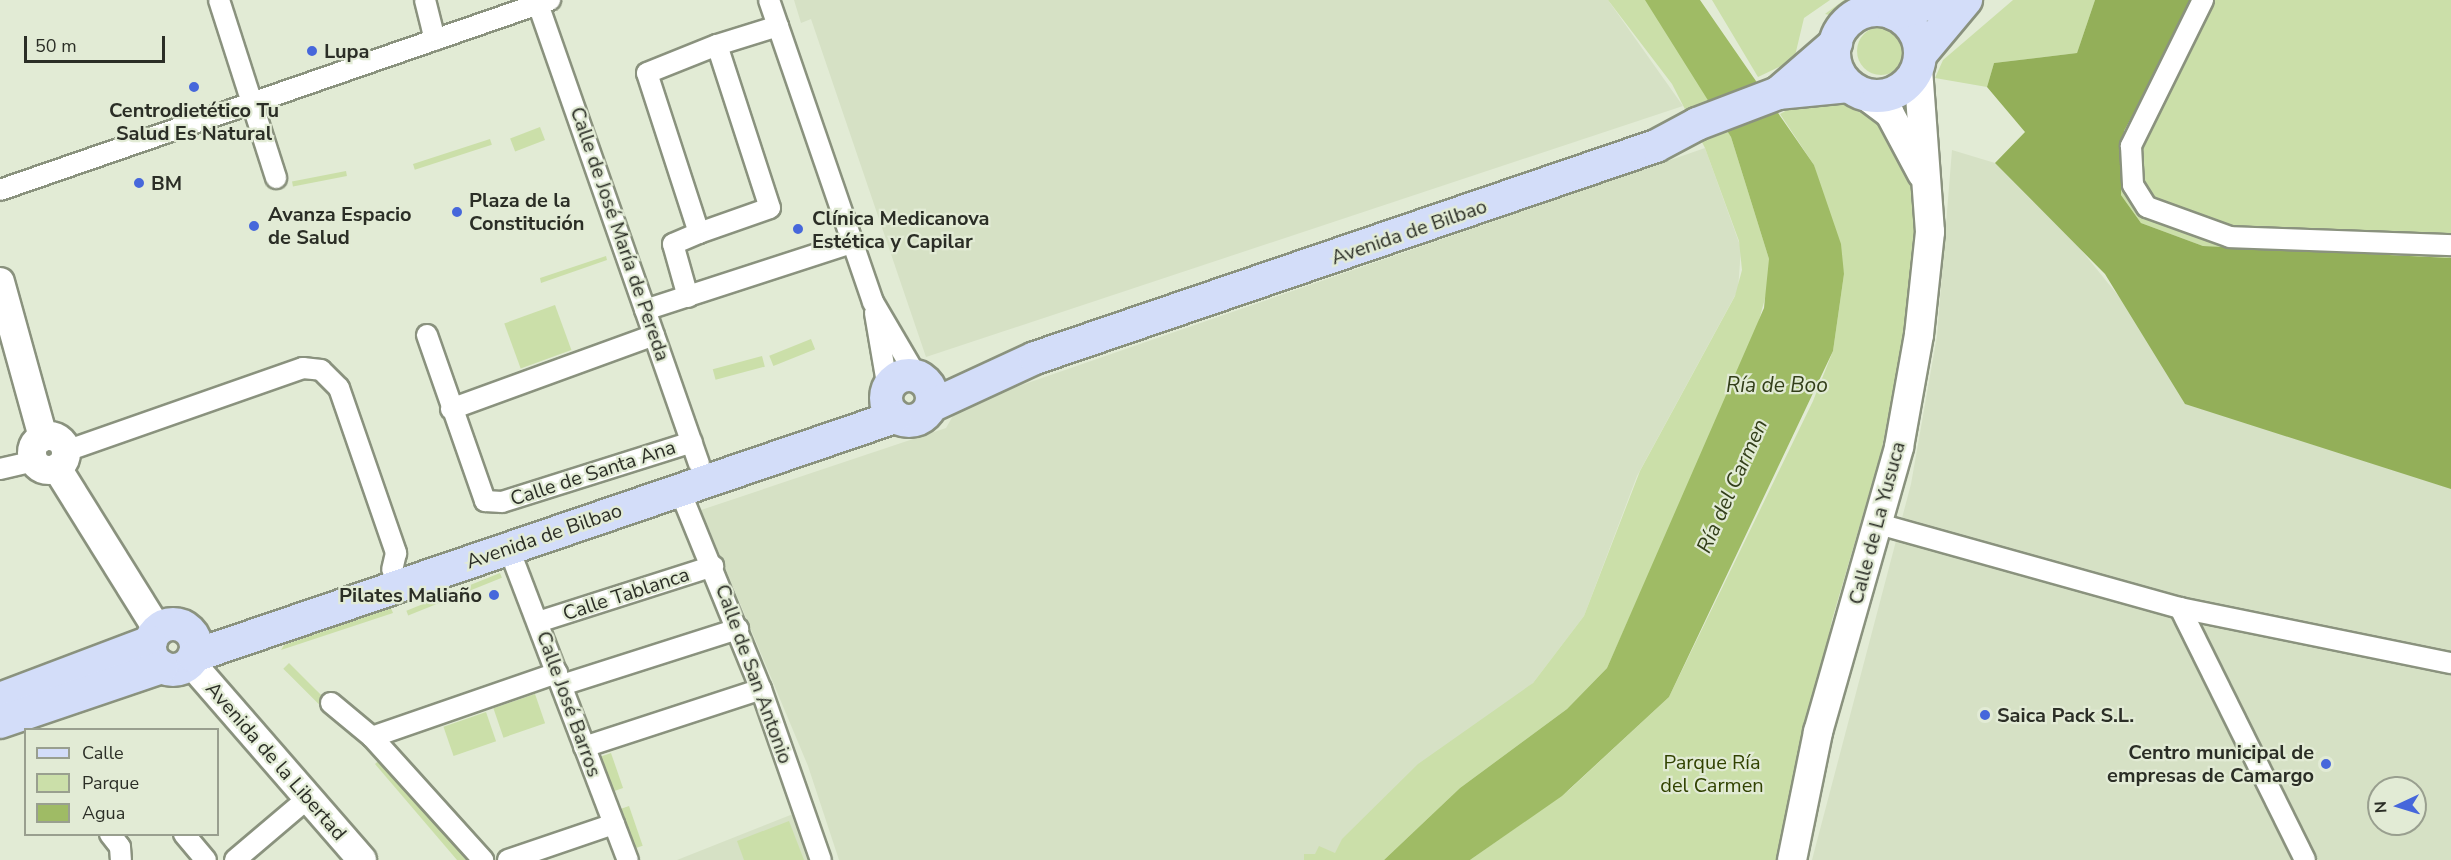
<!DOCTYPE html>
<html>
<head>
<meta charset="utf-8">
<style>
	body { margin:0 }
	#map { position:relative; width:2451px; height:860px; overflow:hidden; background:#e2ebd5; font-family:"Nunito Sans",sans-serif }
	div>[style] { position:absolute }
	.built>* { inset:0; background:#d6e1c5 }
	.green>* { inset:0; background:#cbdfa9; transform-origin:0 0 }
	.round { border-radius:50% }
	.forest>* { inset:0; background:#93af59 }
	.water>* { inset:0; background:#9fbb65 }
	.roads { filter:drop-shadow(2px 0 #8a927e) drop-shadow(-2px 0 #8a927e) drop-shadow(0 2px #8a927e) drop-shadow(0 -2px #8a927e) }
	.street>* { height:20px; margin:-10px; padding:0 10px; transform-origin:10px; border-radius:10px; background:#fff }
	.secondary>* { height:28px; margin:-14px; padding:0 14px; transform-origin:14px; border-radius:14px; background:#fff }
	.secondary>.ring { margin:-14px; padding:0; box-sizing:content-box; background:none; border:28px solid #fff; border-radius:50% }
	.primary>* { height:32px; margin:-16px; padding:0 16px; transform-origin:16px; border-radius:16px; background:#d3ddf9 }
	.primary>.ring { margin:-16px; padding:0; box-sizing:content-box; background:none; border:32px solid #d3ddf9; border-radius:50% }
	.dots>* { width:16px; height:16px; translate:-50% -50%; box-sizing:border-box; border:3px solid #e2ebd5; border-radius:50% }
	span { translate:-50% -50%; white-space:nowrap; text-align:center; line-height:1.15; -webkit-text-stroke:4.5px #e2ebd5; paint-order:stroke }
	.poi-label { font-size:20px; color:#2b2e26; font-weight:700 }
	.left { translate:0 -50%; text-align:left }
	.right { translate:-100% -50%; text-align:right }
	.street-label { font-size:20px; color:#2b2e26 }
	.park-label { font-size:20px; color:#314200 }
	.water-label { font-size:21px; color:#323e19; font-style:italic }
	.legend { position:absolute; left:24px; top:728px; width:195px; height:108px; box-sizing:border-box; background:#e2ebd5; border:2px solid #999f8f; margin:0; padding:8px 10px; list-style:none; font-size:18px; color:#2b2e26 }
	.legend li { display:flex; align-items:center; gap:12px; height:30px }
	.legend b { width:30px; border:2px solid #999f8f }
	.north { position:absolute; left:2367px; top:776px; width:60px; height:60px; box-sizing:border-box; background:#e2ebd5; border:2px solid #999f8f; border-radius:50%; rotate:266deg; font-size:16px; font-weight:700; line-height:24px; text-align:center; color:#2b2e26 }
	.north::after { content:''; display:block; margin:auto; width:21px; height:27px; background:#4667db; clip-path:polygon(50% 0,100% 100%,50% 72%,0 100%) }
	.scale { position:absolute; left:24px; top:36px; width:141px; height:27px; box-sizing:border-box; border:3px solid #2b2e26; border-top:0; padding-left:8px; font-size:18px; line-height:21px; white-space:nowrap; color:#2b2e26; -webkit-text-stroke:4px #e2ebd5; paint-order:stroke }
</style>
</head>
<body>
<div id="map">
	<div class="built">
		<i style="clip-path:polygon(794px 0,1608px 0,1683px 106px,926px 357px,811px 19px,801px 23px)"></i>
		<i style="clip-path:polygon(1705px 148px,1741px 248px,1738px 290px,1637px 476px,1584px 616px,1533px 683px,1335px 854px,1304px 854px,1304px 860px,839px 860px,808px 766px,701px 510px,946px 428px,958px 407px)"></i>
		<i style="clip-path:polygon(evenodd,1952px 150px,1995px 163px,2061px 225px,2129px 309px,2451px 489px,2451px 860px,1812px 860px,1911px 484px,1937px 336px,1952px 150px,2379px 788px,2415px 788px,2415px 824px,2379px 824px,2379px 788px)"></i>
		<i style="clip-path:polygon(793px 814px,810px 860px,677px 860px)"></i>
	</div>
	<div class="green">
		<i style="clip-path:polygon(1608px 0,1650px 0,1685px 47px,1731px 137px,1769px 259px,1770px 280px,1755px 335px,1607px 668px,1567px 709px,1460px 788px,1384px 860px,1304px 860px,1304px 854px,1315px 854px,1319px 846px,1335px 853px,1342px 839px,1418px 764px,1533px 683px,1584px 616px,1640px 471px,1735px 296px,1742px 270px,1739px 241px,1705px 148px,1672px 84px)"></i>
		<i style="clip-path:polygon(1712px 0,1830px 0,1804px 18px,1794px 60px,1758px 77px)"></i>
		<i style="clip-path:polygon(1844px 0,1855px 0,1834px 16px,1825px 14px)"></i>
		<i style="clip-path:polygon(2013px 0,2095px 0,2077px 53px,1994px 63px,1987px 87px,1935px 78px,1943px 60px)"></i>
		<i style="clip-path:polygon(2196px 0,2451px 0,2451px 258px,2203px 246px,2141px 223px,2121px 195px,2124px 131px)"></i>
		<i class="round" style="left:1857px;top:27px;width:48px;height:48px"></i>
		<i style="clip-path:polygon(1826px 97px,1886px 124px,1913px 174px,1916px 220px,1907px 321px,1881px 453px,1832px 620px,1783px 860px,1470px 860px,1569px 790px,1669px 697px,1813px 401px,1833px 351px,1844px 274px,1814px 165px,1780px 114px,1809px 98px)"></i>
		<i style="left:540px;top:127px;width:14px;height:32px;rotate:69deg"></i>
		<i style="left:490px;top:139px;width:6px;height:81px;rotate:72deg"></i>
		<i style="left:346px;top:171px;width:5px;height:55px;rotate:79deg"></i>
		<i style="clip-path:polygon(606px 256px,607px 260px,541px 283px,540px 278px)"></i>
		<i style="left:555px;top:305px;width:48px;height:54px;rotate:70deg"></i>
		<i style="left:811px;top:339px;width:11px;height:45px;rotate:68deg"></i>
		<i style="left:762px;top:356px;width:11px;height:51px;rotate:75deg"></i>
		<i style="left:500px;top:573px;width:5px;height:101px;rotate:68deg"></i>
		<i style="clip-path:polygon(391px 608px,393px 613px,281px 650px,284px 645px)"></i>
		<i style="left:289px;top:663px;width:97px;height:8px;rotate:45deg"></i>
		<i style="left:535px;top:694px;width:31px;height:44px;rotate:71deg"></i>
		<i style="left:486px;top:712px;width:31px;height:45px;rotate:71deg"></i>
		<i style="left:611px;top:753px;width:37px;height:13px;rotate:71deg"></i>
		<i style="clip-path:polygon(383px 757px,474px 860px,457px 860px,375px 764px)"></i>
		<i style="left:629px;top:806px;width:42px;height:12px;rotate:71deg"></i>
		<i style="clip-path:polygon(789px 821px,804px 860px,744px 860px,737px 841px)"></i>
	</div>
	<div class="forest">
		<i style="clip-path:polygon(2095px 0,2196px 0,2124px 131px,2121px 195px,2141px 223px,2203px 246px,2451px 258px,2451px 489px,2185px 404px,2105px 274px,1995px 163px,2025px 132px,1987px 87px,1994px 63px,2077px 53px)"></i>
	</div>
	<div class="water">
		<i style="clip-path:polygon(1645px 0,1700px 0,1814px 165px,1841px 244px,1844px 274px,1833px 351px,1669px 697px,1562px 796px,1470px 860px,1384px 860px,1460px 788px,1567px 709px,1607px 668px,1764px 308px,1769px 259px,1731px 137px)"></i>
	</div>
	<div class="roads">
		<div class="street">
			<i style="left:219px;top:0;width:187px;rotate:72.2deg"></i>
			<i style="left:425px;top:0;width:41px;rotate:76deg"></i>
			<i style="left:769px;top:0;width:319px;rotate:71deg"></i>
			<i style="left:873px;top:302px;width:87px;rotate:59.6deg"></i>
			<i style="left:2203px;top:0;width:163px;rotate:116.3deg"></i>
			<i style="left:2131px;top:146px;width:39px;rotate:87deg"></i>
			<i style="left:2133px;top:185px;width:26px;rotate:58deg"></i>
			<i style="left:2147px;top:207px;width:88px;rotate:19.9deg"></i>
			<i style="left:2230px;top:237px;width:221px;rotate:2.1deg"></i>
			<i style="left:538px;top:4px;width:487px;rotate:70.7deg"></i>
			<i style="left:717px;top:45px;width:171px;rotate:72deg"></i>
			<i style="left:770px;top:208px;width:75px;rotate:160.6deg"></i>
			<i style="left:699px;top:233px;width:168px;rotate:-108deg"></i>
			<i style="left:647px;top:73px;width:75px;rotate:-21.8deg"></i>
			<i style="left:717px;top:45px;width:64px;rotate:-17.3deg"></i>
			<i style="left:0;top:190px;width:582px;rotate:-19.06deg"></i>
			<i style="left:688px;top:297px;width:55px;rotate:-105.8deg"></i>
			<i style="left:673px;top:244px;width:28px;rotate:-23deg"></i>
			<i style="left:645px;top:310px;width:217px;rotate:-18deg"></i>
			<i style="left:875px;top:313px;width:77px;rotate:80.3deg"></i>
			<i style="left:427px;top:335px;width:176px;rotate:70.7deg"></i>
			<i style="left:485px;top:501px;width:17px;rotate:3deg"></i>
			<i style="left:502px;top:502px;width:199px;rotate:-17.5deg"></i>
			<i style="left:451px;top:409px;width:216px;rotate:-20deg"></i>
			<i style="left:66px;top:451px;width:251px;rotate:-19.3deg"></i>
			<i style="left:303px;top:368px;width:18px;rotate:6deg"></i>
			<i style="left:321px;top:370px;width:25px;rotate:45deg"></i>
			<i style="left:339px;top:388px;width:175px;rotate:70.9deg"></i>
			<i style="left:396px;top:553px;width:17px;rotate:103deg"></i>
			<i style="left:0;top:469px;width:35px;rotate:-13deg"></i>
			<i style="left:680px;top:491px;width:214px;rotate:67.8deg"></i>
			<i style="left:761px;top:689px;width:181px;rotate:70.7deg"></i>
			<i style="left:1879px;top:524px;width:313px;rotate:15.6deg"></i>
			<i style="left:2180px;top:608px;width:281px;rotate:63.6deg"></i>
			<i style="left:509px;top:549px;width:333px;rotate:69.1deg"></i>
			<i style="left:2180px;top:608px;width:277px;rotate:11.5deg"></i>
			<i style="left:538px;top:622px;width:184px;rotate:-17.7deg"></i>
			<i style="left:562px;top:685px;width:185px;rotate:-17.7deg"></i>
			<i style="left:331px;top:703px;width:53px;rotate:39.7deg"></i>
			<i style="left:372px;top:737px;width:166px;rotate:47.9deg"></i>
			<i style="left:372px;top:737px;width:196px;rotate:-19.1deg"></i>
			<i style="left:584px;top:747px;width:186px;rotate:-18.1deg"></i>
			<i style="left:110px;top:834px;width:16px;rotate:52deg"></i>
			<i style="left:120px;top:847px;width:13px;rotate:86deg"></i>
			<i style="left:184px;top:834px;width:34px;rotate:50deg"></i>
			<i style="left:235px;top:860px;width:96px;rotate:-40.3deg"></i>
			<i style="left:508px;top:860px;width:112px;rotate:-18.8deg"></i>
		</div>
		<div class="secondary">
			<i style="left:1865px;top:95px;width:31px;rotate:37deg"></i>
			<i style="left:1890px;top:114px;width:68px;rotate:61.9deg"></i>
			<i style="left:0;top:282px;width:161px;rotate:74.5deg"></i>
			<i class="ring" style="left:32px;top:436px;width:6px;height:6px"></i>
			<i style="left:57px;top:468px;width:191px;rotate:58.1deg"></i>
			<i style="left:190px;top:662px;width:262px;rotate:49deg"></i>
			<i style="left:1792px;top:860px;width:131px;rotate:-78.5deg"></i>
			<i style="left:1818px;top:732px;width:296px;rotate:-74.1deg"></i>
			<i style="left:1899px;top:447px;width:114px;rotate:-79.9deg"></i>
			<i style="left:1919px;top:335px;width:104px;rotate:-83.9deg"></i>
			<i style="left:1930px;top:232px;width:163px;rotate:-94.2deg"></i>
		</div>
		<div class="primary">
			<i class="ring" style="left:1834px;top:10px;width:54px;height:54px"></i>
			<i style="left:1894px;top:14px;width:49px;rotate:-16.6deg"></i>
			<i style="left:1920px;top:55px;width:72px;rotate:-50.1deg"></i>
			<i style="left:1778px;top:93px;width:77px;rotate:-40.8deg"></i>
			<i class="ring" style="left:886px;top:375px;width:14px;height:14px"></i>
			<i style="left:931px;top:406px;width:115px;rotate:-24.8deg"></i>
			<i style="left:1035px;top:358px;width:656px;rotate:-18.85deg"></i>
			<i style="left:1656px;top:146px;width:47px;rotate:-28.2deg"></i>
			<i style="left:1697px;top:124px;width:87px;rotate:-20.9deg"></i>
			<i style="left:1778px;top:93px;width:71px;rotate:-5.6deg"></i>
			<i class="ring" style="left:150px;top:624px;width:14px;height:14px"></i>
			<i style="left:194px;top:656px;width:741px;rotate:-18.83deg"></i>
			<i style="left:0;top:699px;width:161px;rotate:-20.7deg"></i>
			<i style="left:0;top:722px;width:171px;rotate:-18.8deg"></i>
		</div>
	</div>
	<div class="dots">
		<i style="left:312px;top:51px;background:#4667db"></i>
		<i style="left:194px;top:87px;background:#4667db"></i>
		<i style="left:139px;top:183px;background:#4667db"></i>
		<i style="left:457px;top:212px;background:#4667db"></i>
		<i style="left:254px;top:226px;background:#4667db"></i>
		<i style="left:798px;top:229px;background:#4667db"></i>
		<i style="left:494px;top:595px;background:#4667db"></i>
		<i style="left:1985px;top:715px;background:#4667db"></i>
		<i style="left:2326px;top:764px;background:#4667db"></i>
	</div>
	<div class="poi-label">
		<span class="left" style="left:324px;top:51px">Lupa</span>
		<span style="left:194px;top:122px">Centrodietético Tu<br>Salud Es Natural</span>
		<span class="left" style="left:151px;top:183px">BM</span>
		<span class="left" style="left:469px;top:212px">Plaza de la<br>Constitución</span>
		<span class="left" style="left:268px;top:226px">Avanza Espacio<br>de Salud</span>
		<span class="left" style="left:812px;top:230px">Clínica Medicanova<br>Estética y Capilar</span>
		<span class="right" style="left:482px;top:595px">Pilates Maliaño</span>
		<span class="left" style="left:1997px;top:715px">Saica Pack S.L.</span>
		<span class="right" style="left:2314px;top:764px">Centro municipal de<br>empresas de Camargo</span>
	</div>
	<div class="street-label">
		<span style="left:1409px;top:232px;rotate:-19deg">Avenida de Bilbao</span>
		<span style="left:620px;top:234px;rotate:71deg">Calle de José María de Pereda</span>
		<span style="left:593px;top:473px;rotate:-18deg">Calle de Santa Ana</span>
		<span style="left:1877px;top:523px;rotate:-75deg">Calle de La Yusuca</span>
		<span style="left:544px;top:536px;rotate:-19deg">Avenida de Bilbao</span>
		<span style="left:626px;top:594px;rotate:-18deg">Calle Tablanca</span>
		<span style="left:754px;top:674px;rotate:70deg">Calle de San Antonio</span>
		<span style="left:569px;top:704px;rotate:70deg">Calle José Barros</span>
		<span style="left:276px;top:761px;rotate:49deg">Avenida de la Libertad</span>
	</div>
	<div class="park-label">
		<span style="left:1712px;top:774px">Parque Ría<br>del Carmen</span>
	</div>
	<div class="water-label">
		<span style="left:1777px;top:385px">Ría de Boo</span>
		<span style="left:1732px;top:486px;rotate:-66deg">Ría del Carmen</span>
	</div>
	<ul class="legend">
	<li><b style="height:8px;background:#d3ddf9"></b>Calle</li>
	<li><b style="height:16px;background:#cbdfa9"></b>Parque</li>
	<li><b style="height:16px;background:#9fbb65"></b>Agua</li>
	</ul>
	<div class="north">N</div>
	<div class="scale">50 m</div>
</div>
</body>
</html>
